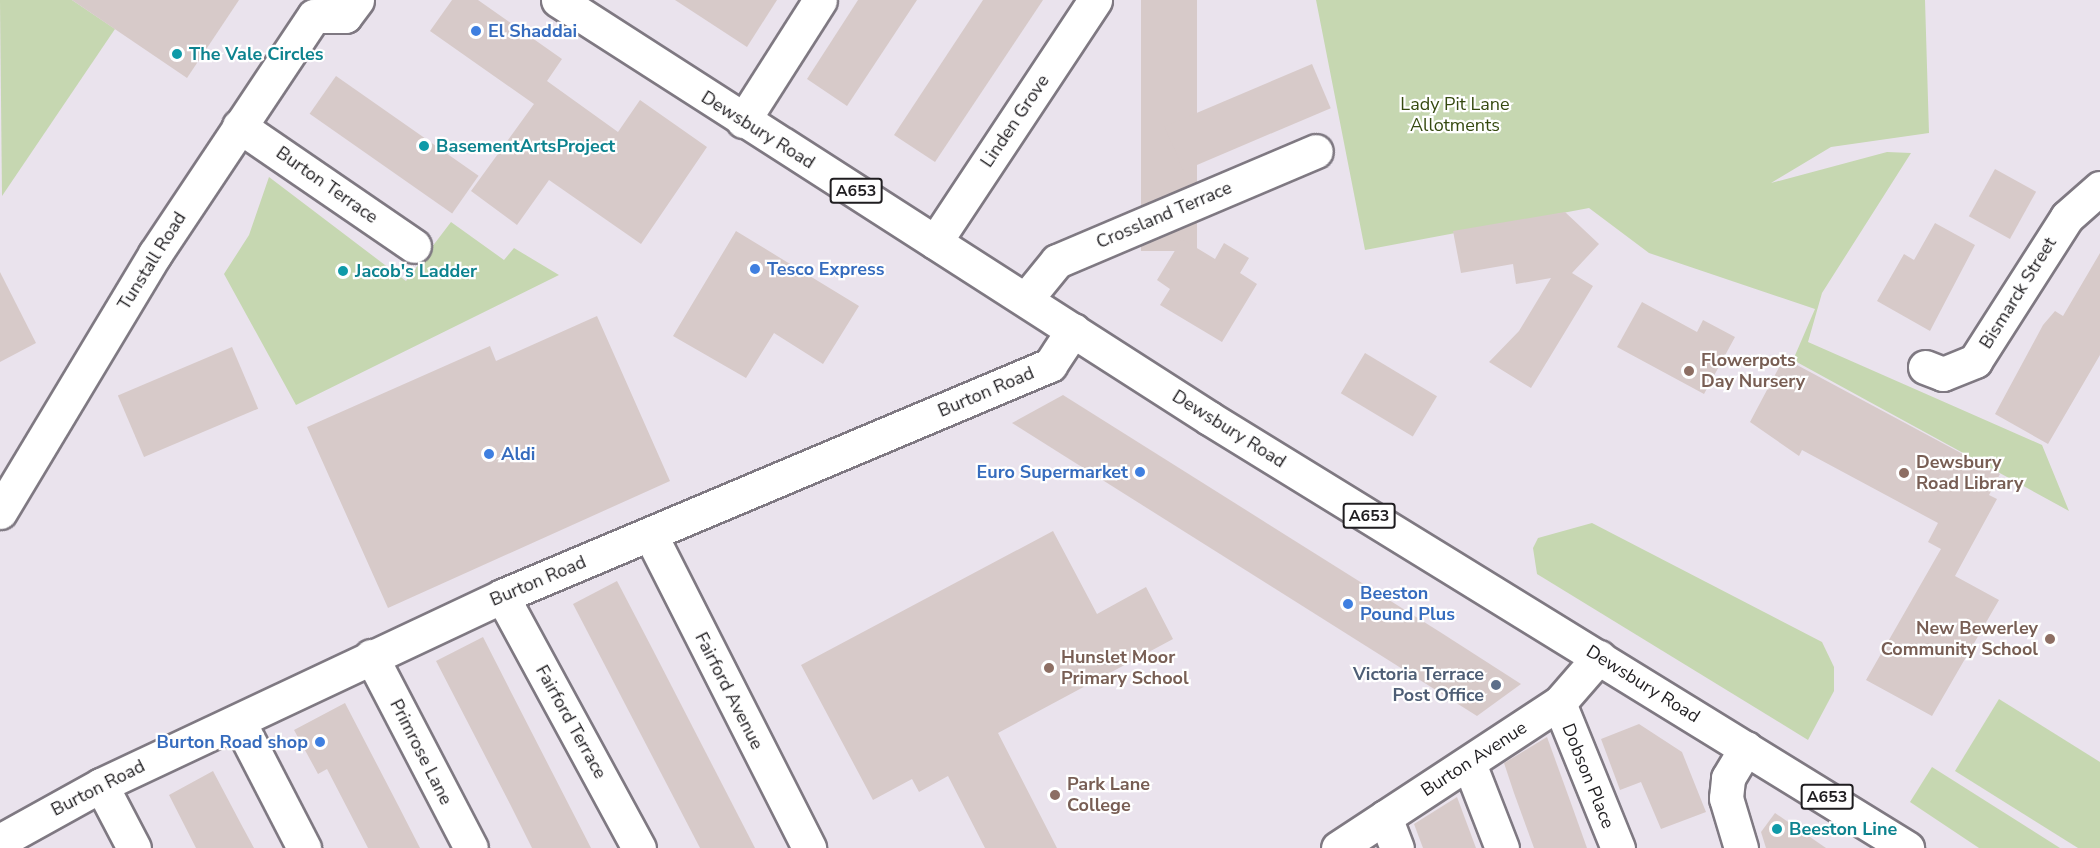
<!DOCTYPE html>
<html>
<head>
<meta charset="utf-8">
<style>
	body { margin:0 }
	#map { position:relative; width:2100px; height:848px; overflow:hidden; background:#eae3ed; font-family:"Nunito Sans",sans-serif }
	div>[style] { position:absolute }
	.green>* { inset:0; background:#c6d7b1 }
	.building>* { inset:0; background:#d7cac9; transform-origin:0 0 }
	.roads { filter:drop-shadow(2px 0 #7f7982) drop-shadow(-2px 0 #7f7982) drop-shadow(0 2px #7f7982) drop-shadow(0 -2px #7f7982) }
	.minor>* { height:33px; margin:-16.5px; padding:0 16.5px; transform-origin:16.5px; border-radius:16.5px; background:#fff }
	.major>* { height:33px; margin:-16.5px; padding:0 16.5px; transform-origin:16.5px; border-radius:16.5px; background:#fff }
	.dots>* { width:16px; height:16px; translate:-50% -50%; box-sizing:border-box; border:3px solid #fff; border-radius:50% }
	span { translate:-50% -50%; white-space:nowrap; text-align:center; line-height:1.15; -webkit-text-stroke:4.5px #fff; paint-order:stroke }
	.shield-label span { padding:2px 4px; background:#fff; border:2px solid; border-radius:4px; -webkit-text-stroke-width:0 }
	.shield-label { font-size:16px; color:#1f1d20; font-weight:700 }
	.shop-label { font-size:18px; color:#366cbe; font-weight:700 }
	.left { translate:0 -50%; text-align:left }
	.right { translate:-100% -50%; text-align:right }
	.culture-label { font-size:18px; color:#0d838f; font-weight:700 }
	.park-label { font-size:18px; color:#35490f }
	.street-label { font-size:18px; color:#1f1d20 }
	.education-label { font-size:18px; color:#785e54; font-weight:700 }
	.service-label { font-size:18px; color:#4e5e75; font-weight:700 }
</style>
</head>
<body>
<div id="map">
	<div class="green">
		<i style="clip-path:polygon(0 0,72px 0,115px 29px,2px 196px)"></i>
		<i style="clip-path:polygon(1316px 0,1925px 0,1929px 133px,1831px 147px,1771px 183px,1887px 152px,1911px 153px,1822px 293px,1808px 342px,2042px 445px,2069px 511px,1793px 360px,1815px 309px,1649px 253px,1589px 208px,1365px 250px)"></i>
		<i style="clip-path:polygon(269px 177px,406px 281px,451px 222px,504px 260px,514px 248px,559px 275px,296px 405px,224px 274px,249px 235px)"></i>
		<i style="clip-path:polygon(1592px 523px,1822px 642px,1834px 667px,1834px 691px,1808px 740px,1537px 574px,1533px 548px,1538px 538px)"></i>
		<i style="clip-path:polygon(1999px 699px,2100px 762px,2100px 848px,2078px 848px,1955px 771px)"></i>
		<i style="clip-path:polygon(1932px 767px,2060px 848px,1979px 848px,1910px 802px)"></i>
	</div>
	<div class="building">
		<i style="clip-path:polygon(72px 0,239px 0,187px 78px)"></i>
		<i style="clip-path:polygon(452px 0,478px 0,562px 59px,547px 81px,618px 132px,640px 100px,707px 147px,641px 244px,549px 180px,517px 225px,471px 191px,534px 104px,430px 31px)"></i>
		<i style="clip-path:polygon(675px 0,777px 0,747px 47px)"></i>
		<i style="clip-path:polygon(858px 0,917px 0,847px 106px,807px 79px)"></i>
		<i style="clip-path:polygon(983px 0,1043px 0,935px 162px,894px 135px)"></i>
		<i style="left:1141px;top:0;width:56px;height:251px"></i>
		<i style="left:1312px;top:64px;width:48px;height:160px;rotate:67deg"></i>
		<i style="left:336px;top:76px;width:174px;height:46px;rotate:35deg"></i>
		<i style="left:1995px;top:169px;width:47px;height:54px;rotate:29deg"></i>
		<i style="clip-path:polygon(1565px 212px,1599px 244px,1572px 273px,1593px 286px,1531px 388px,1489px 362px,1519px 331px,1551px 278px,1516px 284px,1513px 264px,1461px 273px,1453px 231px)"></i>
		<i style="clip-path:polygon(1935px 223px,1975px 245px,1930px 331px,1877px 301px,1904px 254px,1914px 260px)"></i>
		<i style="clip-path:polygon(736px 231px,859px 306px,823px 364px,774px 333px,746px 378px,673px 336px)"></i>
		<i style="clip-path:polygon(1182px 239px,1215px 259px,1224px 243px,1249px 258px,1240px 273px,1257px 284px,1222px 342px,1160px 305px,1170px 289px,1157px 280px)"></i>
		<i style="clip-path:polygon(2100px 253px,2100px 355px,2048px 444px,1995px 414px,2043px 325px,2055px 311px,2063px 316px)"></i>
		<i style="clip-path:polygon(0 272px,36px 343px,0 362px)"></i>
		<i style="clip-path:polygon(1642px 302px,1697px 332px,1703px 320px,1735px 337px,1704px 394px,1617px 347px)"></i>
		<i style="clip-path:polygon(597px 316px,670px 481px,388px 608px,307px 427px,490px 346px,496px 361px)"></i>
		<i style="left:232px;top:347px;width:67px;height:124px;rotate:67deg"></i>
		<i style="left:1365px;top:353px;width:84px;height:47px;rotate:31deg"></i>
		<i style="clip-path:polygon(1784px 358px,2000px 474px,1989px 495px,1997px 499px,1955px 576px,1999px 600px,1932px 716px,1866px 680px,1941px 549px,1928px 542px,1938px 523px,1802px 450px,1799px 456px,1750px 422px)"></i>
		<i style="clip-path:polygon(1063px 395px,1440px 632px,1521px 684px,1477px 716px,1012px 423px)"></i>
		<i style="clip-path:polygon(1053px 531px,1097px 614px,1146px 587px,1173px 639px,998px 733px,1057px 848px,985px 848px,948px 776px,919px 792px,912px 779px,873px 800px,801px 665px)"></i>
		<i style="clip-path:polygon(617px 581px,654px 652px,755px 848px,700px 848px,573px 604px)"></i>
		<i style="clip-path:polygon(483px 637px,512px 694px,591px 848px,532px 848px,510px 804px,436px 661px)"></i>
		<i style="clip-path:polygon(345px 703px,398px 805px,420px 848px,368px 848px,327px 769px,318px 774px,294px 730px)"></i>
		<i style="clip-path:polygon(1639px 724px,1682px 752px,1706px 812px,1661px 829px,1641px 782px,1620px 790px,1601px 739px)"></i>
		<i style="clip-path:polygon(1547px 737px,1572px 806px,1587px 848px,1534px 848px,1514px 793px,1504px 763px)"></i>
		<i style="clip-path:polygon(213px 771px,241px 824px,254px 848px,196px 848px,169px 795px)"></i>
		<i style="clip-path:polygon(1457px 797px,1476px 848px,1423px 848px,1414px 824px)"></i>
		<i style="clip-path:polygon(1775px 813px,1826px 848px,1766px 848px,1761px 832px)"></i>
	</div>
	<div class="roads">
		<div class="minor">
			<i style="left:314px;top:16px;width:31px"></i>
			<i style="left:345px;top:16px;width:20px;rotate:-53deg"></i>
			<i style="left:743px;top:121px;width:143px;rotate:-57.5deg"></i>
			<i style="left:239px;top:126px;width:212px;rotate:34.4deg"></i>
			<i style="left:935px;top:242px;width:290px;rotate:-56.5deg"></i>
			<i style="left:1026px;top:299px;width:49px;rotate:-50.8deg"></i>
			<i style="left:1057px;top:261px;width:281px;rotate:-23deg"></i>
			<i style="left:1925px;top:367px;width:19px;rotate:21deg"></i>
			<i style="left:1943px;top:374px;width:35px;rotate:-22deg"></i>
			<i style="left:1975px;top:361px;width:171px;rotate:-57.4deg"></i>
			<i style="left:2067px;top:217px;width:44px;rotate:-41.3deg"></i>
			<i style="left:0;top:512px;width:301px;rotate:-59deg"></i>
			<i style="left:155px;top:254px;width:286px;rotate:-56.3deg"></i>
			<i style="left:650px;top:534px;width:352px;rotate:63.1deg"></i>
			<i style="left:502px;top:596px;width:287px;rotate:61.5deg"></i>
			<i style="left:371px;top:656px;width:216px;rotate:62.5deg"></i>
			<i style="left:1559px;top:703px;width:157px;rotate:67.9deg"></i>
			<i style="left:239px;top:722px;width:142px;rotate:62.7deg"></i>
			<i style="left:1470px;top:766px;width:88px;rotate:68.7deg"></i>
			<i style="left:101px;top:785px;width:71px;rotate:62.4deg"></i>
			<i style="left:1385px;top:817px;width:33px;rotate:69deg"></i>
			<i style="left:0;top:841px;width:115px;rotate:-29deg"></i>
			<i style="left:101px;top:785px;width:443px;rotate:-25.2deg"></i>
			<i style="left:502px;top:596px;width:595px;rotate:-22.86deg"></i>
			<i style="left:1050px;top:365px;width:42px;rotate:-56.7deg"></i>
			<i style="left:1338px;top:848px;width:264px;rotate:-33.3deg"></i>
			<i style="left:1559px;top:703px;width:61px;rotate:-49deg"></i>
			<i style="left:1741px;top:848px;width:52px;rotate:-106.7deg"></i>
			<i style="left:1726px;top:798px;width:20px;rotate:-84deg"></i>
			<i style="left:1728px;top:778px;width:35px;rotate:-59deg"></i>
		</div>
		<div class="major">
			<i style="left:558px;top:0;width:774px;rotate:32.7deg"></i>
			<i style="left:1209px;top:418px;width:820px;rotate:31.63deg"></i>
		</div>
	</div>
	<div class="dots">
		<i style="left:476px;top:31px;background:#3f7fe0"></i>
		<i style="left:177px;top:54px;background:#0f9aa8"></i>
		<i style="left:424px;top:146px;background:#0f9aa8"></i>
		<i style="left:755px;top:269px;background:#3f7fe0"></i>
		<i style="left:343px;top:271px;background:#0f9aa8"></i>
		<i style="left:1689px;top:371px;background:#8d6e63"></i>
		<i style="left:489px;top:454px;background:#3f7fe0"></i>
		<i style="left:1140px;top:472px;background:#3f7fe0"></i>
		<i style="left:1904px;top:473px;background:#8d6e63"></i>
		<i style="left:1348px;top:604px;background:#3f7fe0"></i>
		<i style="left:2050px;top:639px;background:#8d6e63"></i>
		<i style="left:1049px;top:668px;background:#8d6e63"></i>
		<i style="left:1496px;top:685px;background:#5c6f8a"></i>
		<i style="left:320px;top:742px;background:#3f7fe0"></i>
		<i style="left:1055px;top:795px;background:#8d6e63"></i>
		<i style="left:1777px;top:829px;background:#0f9aa8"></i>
	</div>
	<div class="shield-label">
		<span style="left:856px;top:191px">A653</span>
		<span style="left:1369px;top:516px">A653</span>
		<span style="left:1827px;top:797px">A653</span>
	</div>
	<div class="shop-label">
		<span class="left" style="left:488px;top:31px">El Shaddai</span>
		<span class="left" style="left:767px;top:269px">Tesco Express</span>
		<span class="left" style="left:501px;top:454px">Aldi</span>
		<span class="right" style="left:1128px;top:472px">Euro Supermarket</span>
		<span class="left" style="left:1360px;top:604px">Beeston<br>Pound Plus</span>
		<span class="right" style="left:308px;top:742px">Burton Road shop</span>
	</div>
	<div class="culture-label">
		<span class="left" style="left:189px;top:54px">The Vale Circles</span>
		<span class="left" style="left:436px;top:146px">BasementArtsProject</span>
		<span class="left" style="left:355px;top:271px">Jacob's Ladder</span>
		<span class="left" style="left:1789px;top:829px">Beeston Line</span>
	</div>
	<div class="park-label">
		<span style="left:1455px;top:115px">Lady Pit Lane<br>Allotments</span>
	</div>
	<div class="street-label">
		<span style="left:1015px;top:121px;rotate:-56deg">Linden Grove</span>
		<span style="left:758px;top:130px;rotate:32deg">Dewsbury Road</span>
		<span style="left:327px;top:185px;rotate:35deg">Burton Terrace</span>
		<span style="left:1164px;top:215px;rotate:-23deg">Crossland Terrace</span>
		<span style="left:152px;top:261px;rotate:-58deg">Tunstall Road</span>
		<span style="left:2018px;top:293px;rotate:-58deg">Bismarck Street</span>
		<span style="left:986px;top:392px;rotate:-23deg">Burton Road</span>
		<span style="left:1229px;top:429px;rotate:32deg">Dewsbury Road</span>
		<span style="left:538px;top:581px;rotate:-23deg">Burton Road</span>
		<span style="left:1643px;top:684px;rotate:32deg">Dewsbury Road</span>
		<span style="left:729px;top:691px;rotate:63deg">Fairford Avenue</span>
		<span style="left:571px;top:722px;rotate:61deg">Fairford Terrace</span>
		<span style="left:421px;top:752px;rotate:63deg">Primrose Lane</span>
		<span style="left:1474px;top:759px;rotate:-33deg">Burton Avenue</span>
		<span style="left:1588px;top:776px;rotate:68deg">Dobson Place</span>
		<span style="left:98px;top:788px;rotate:-27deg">Burton Road</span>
	</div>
	<div class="education-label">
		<span class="left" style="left:1701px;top:371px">Flowerpots<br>Day Nursery</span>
		<span class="left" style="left:1916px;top:473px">Dewsbury<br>Road Library</span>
		<span class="right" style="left:2038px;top:639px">New Bewerley<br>Community School</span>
		<span class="left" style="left:1061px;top:668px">Hunslet Moor<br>Primary School</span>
		<span class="left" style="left:1067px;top:795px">Park Lane<br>College</span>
	</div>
	<div class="service-label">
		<span class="right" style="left:1484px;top:685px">Victoria Terrace<br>Post Office</span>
	</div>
</div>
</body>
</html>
